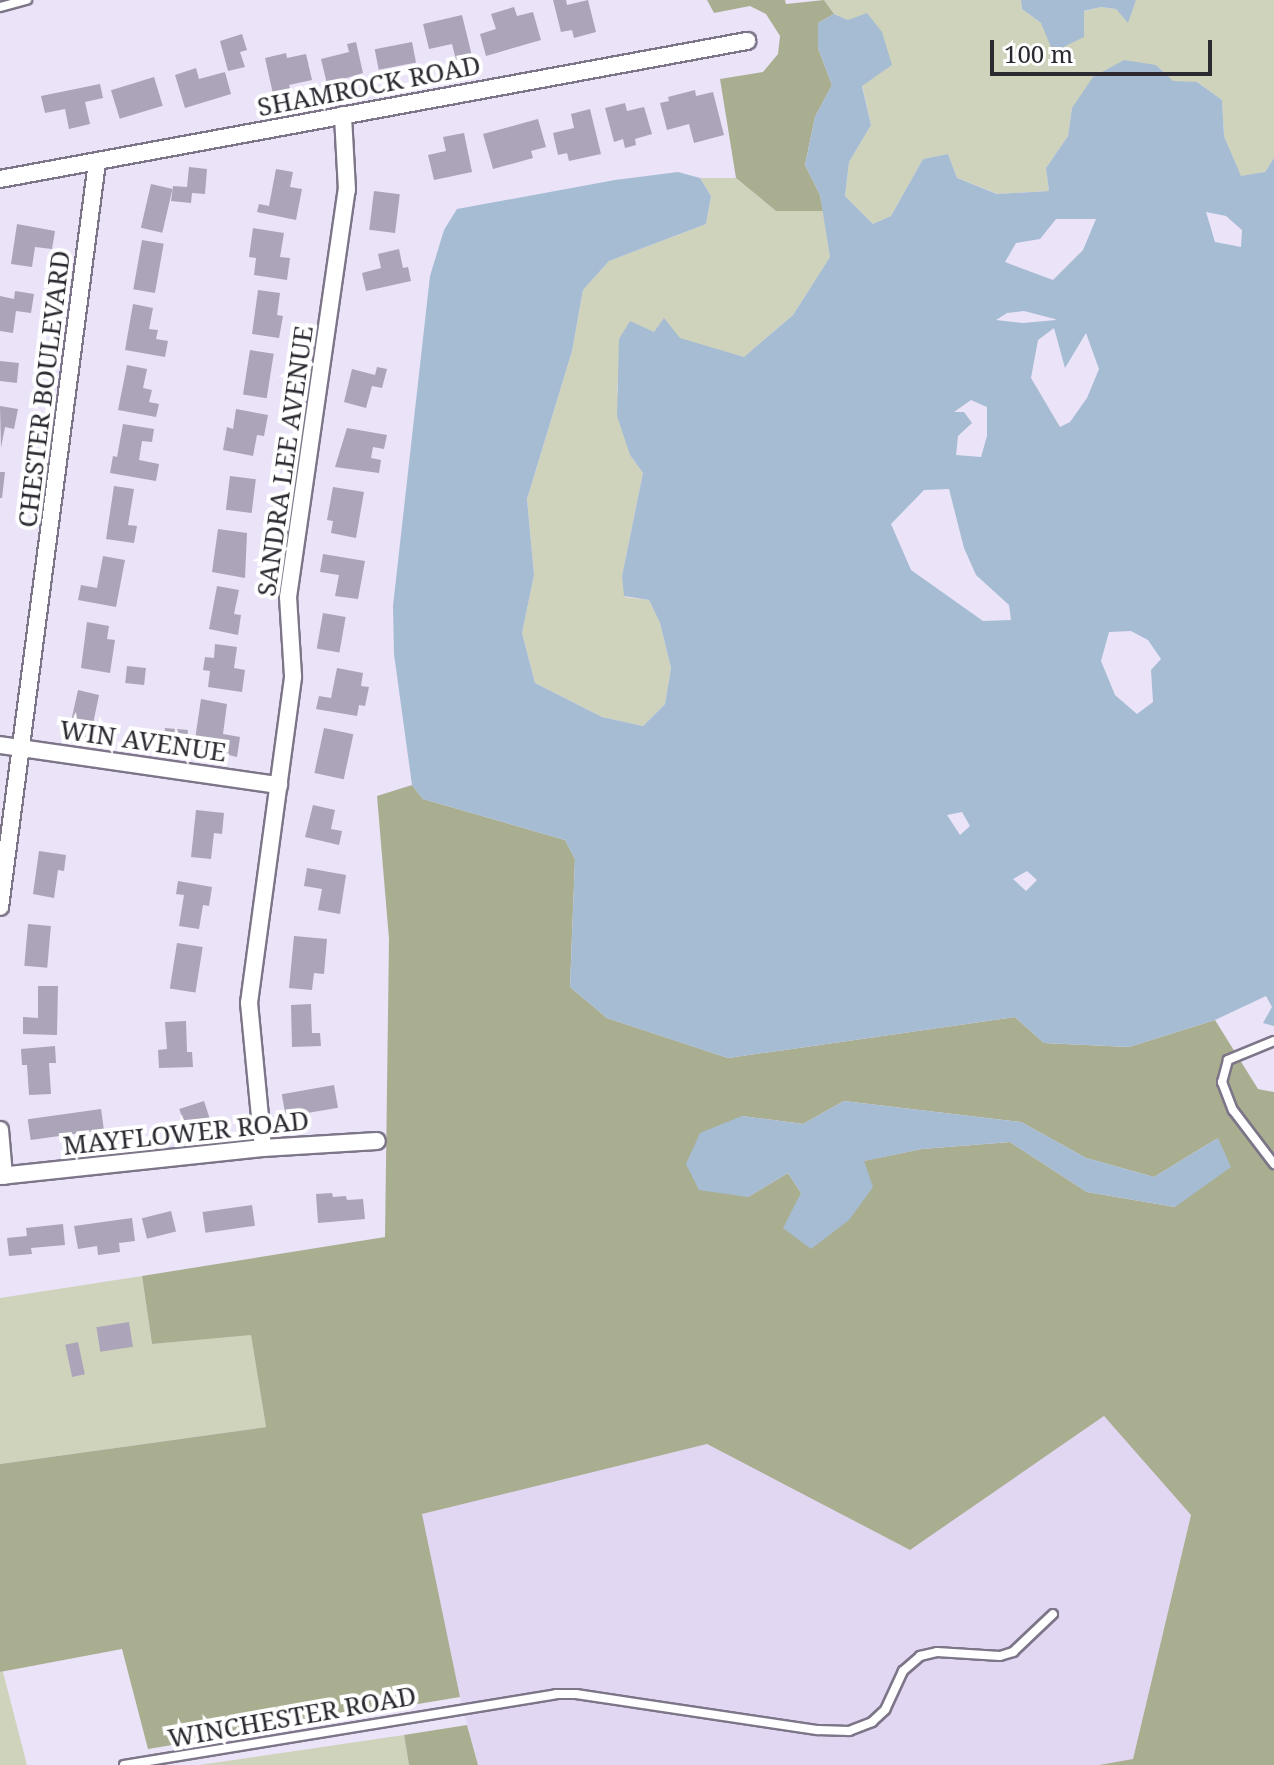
<!DOCTYPE html>
<html>
<head>
<meta charset="utf-8">
<style>
	body { margin:0 }
	#map { position:relative; width:1274px; height:1765px; overflow:hidden; background:#ebe3f8; font-family:"Noto Serif",serif }
	div>[style] { position:absolute }
	.built>* { inset:0; background:#e2d7f3 }
	.green>* { inset:0; background:#d0d3bc }
	.forest>* { inset:0; background:#aaae91 }
	.water>* { inset:0; background:#a5bcd3 }
	.building>* { inset:0; background:#aca4b8; transform-origin:0 0 }
	.roads { filter:drop-shadow(2px 0 #7d7588) drop-shadow(-2px 0 #7d7588) drop-shadow(0 2px #7d7588) drop-shadow(0 -2px #7d7588) }
	.lane>* { height:8px; margin:-4px; padding:0 4px; transform-origin:4px; border-radius:4px; background:#fff }
	.street>* { height:16px; margin:-8px; padding:0 8px; transform-origin:8px; border-radius:8px; background:#fff }
	span { translate:-50% -50%; white-space:nowrap; text-align:center; line-height:1.15; -webkit-text-stroke:8px #fff; paint-order:stroke }
	.street-label { font-size:26px; color:#2c2931 }
	.scale { position:absolute; left:990px; top:40px; width:222px; height:36px; box-sizing:border-box; border:4px solid #2c2931; border-top:0; padding-left:10px; font-size:24px; line-height:28px; white-space:nowrap; color:#2c2931; -webkit-text-stroke:6px #fff; paint-order:stroke }
</style>
</head>
<body>
<div id="map">
	<div class="built">
		<i style="clip-path:polygon(1104px 1416px,1191px 1514px,1133px 1759px,1099px 1765px,478px 1765px,460px 1697px,421px 1514px,707px 1444px,910px 1550px)"></i>
	</div>
	<div class="green">
		<i style="clip-path:polygon(824px 0,1021px 0,1022px 9px,1041px 23px,1101px 7px,1116px 9px,1128px 22px,1136px 0,1274px 0,1274px 158px,1265px 172px,1241px 177px,1224px 136px,1222px 100px,1197px 82px,1173px 82px,1156px 65px,1072px 108px,1068px 136px,1046px 168px,1049px 191px,998px 194px,957px 178px,948px 154px,923px 159px,891px 216px,873px 224px,845px 196px,849px 162px,871px 125px,848px 20px,834px 14px)"></i>
		<i style="clip-path:polygon(700px 178px,736px 178px,776px 211px,823px 211px,830px 257px,793px 315px,744px 357px,654px 332px,619px 339px,621px 362px,617px 390px,630px 455px,643px 473px,622px 576px,625px 597px,649px 600px,660px 623px,671px 668px,665px 704px,643px 726px,602px 717px,535px 683px,522px 633px,534px 575px,527px 499px,572px 351px,583px 290px,609px 261px,706px 224px,711px 196px)"></i>
		<i style="clip-path:polygon(142px 1276px,152px 1344px,251px 1334px,266px 1427px,0 1464px,0 1298px)"></i>
		<i style="clip-path:polygon(0 1672px,3px 1672px,27px 1765px,0 1765px)"></i>
		<i style="clip-path:polygon(404px 1735px,409px 1765px,199px 1765px)"></i>
	</div>
	<div class="forest">
		<i style="clip-path:polygon(707px 0,785px 0,786px 4px,824px 0,834px 14px,818px 23px,818px 48px,832px 85px,815px 117px,805px 165px,820px 195px,823px 211px,776px 211px,736px 178px,720px 79px,763px 72px,778px 54px,780px 36px,766px 14px,750px 6px,714px 13px)"></i>
		<i style="clip-path:polygon(evenodd,412px 785px,423px 799px,565px 840px,575px 859px,570px 987px,607px 1018px,728px 1058px,1015px 1017px,1044px 1043px,1129px 1047px,1215px 1020px,1258px 1089px,1274px 1092px,1274px 1765px,1099px 1765px,1133px 1759px,1191px 1515px,1104px 1416px,910px 1550px,707px 1444px,422px 1514px,460px 1697px,148px 1749px,122px 1649px,0 1672px,0 1464px,266px 1427px,251px 1335px,152px 1344px,142px 1276px,385px 1237px,389px 939px,377px 796px,412px 785px,844px 1101px,1021px 1122px,1086px 1158px,1154px 1177px,1218px 1138px,1175px 1207px,1087px 1192px,1010px 1142px,922px 1149px,863px 1161px,801px 1193px,788px 1173px,748px 1197px,742px 1116px,803px 1124px,844px 1101px)"></i>
		<i style="clip-path:polygon(467px 1725px,478px 1765px,409px 1765px,404px 1735px)"></i>
	</div>
	<div class="water">
		<i style="clip-path:polygon(1021px 0,1136px 0,1128px 23px,1116px 9px,1101px 7px,1084px 11px,1084px 37px,1053px 52px,1041px 23px,1022px 9px)"></i>
		<i style="clip-path:polygon(evenodd,867px 13px,882px 32px,892px 65px,862px 86px,871px 125px,849px 162px,845px 196px,873px 224px,891px 216px,923px 159px,948px 154px,957px 178px,997px 194px,1049px 191px,1046px 168px,1068px 136px,1072px 108px,1093px 77px,1124px 60px,1156px 65px,1173px 81px,1197px 82px,1222px 100px,1224px 136px,1241px 176px,1265px 172px,1274px 158px,1274px 1026px,1263px 1023px,1272px 1007px,1266px 996px,1215px 1020px,1129px 1047px,1044px 1043px,1015px 1017px,728px 1058px,607px 1018px,570px 987px,575px 859px,565px 840px,423px 799px,412px 785px,394px 654px,393px 606px,430px 276px,444px 230px,457px 209px,615px 180px,678px 172px,700px 178px,711px 196px,706px 224px,609px 261px,583px 290px,572px 351px,527px 499px,534px 575px,522px 633px,535px 683px,602px 717px,643px 726px,665px 704px,671px 668px,660px 623px,649px 600px,624px 596px,622px 576px,643px 473px,630px 455px,617px 416px,619px 339px,630px 321px,654px 332px,664px 318px,680px 338px,744px 357px,793px 315px,830px 257px,820px 195px,805px 165px,815px 117px,832px 85px,818px 48px,818px 23px,834px 14px,848px 20px,867px 13px,1206px 212px,1226px 216px,1242px 230px,1241px 247px,1215px 242px,1206px 212px,867px 13px,1056px 219px,1096px 219px,1083px 250px,1053px 280px,1005px 262px,1016px 243px,1040px 239px,1056px 219px,867px 13px,1024px 311px,1055px 319px,1056px 320px,1023px 323px,996px 320px,1007px 313px,1024px 311px,867px 13px,1054px 328px,1065px 368px,1086px 333px,1099px 369px,1087px 398px,1070px 422px,1060px 427px,1031px 378px,1038px 340px,1054px 328px,867px 13px,971px 400px,987px 407px,987px 436px,981px 457px,956px 455px,958px 436px,972px 423px,964px 412px,954px 412px,971px 400px,867px 13px,949px 489px,964px 548px,976px 575px,1009px 605px,1011px 620px,983px 621px,911px 570px,891px 524px,924px 490px,949px 489px,867px 13px,1131px 631px,1148px 640px,1161px 659px,1151px 670px,1153px 702px,1137px 714px,1115px 695px,1101px 661px,1109px 632px,1131px 631px,867px 13px,962px 812px,970px 826px,960px 835px,947px 815px,962px 812px,867px 13px,1027px 871px,1037px 880px,1026px 891px,1013px 879px,1027px 871px)"></i>
		<i style="clip-path:polygon(844px 1101px,1021px 1122px,1086px 1158px,1154px 1177px,1218px 1138px,1231px 1167px,1175px 1207px,1087px 1192px,1010px 1142px,922px 1149px,864px 1161px,873px 1187px,849px 1220px,811px 1249px,783px 1228px,801px 1193px,788px 1173px,748px 1197px,699px 1190px,686px 1164px,700px 1133px,742px 1116px,803px 1124px)"></i>
	</div>
	<div class="building">
		<i style="clip-path:polygon(553px 0,566px 0,567px 5px,588px 0,596px 32px,574px 38px,572px 30px,561px 32px)"></i>
		<i style="clip-path:polygon(514px 7px,517px 16px,533px 12px,541px 40px,486px 56px,480px 34px,496px 29px,491px 14px)"></i>
		<i style="clip-path:polygon(462px 15px,472px 56px,456px 60px,452px 44px,429px 49px,423px 24px)"></i>
		<i style="clip-path:polygon(242px 34px,247px 50px,240px 52px,245px 67px,228px 71px,220px 41px)"></i>
		<i style="clip-path:polygon(356px 42px,363px 73px,327px 84px,321px 59px,349px 52px,347px 44px)"></i>
		<i style="left:412px;top:42px;width:21px;height:38px;rotate:79deg"></i>
		<i style="clip-path:polygon(286px 53px,287px 58px,306px 54px,312px 80px,289px 85px,291px 91px,273px 94px,265px 58px)"></i>
		<i style="clip-path:polygon(196px 68px,199px 79px,225px 72px,231px 94px,185px 108px,175px 75px)"></i>
		<i style="left:154px;top:77px;width:30px;height:45px;rotate:73deg"></i>
		<i style="clip-path:polygon(100px 84px,103px 98px,85px 102px,90px 124px,69px 129px,65px 109px,45px 113px,41px 96px)"></i>
		<i style="clip-path:polygon(695px 90px,696px 96px,713px 92px,724px 135px,694px 143px,689px 124px,667px 130px,660px 103px,669px 101px,668px 97px)"></i>
		<i style="clip-path:polygon(625px 103px,627px 111px,644px 107px,652px 134px,635px 139px,636px 145px,625px 148px,623px 139px,614px 142px,605px 108px)"></i>
		<i style="clip-path:polygon(590px 109px,601px 154px,569px 161px,567px 153px,558px 155px,553px 133px,574px 128px,571px 114px)"></i>
		<i style="clip-path:polygon(538px 119px,546px 147px,531px 151px,533px 158px,493px 169px,483px 134px)"></i>
		<i style="clip-path:polygon(464px 133px,472px 172px,434px 180px,428px 155px,446px 151px,443px 137px)"></i>
		<i style="clip-path:polygon(189px 167px,207px 169px,205px 194px,192px 193px,191px 203px,171px 201px,173px 186px,187px 187px)"></i>
		<i style="clip-path:polygon(276px 169px,293px 172px,290px 187px,302px 189px,296px 220px,257px 212px,259px 204px,269px 206px)"></i>
		<i style="left:151px;top:184px;width:22px;height:45px;rotate:13deg"></i>
		<i style="left:374px;top:191px;width:26px;height:39px;rotate:7deg"></i>
		<i style="clip-path:polygon(17px 224px,55px 231px,52px 249px,35px 247px,32px 267px,11px 264px)"></i>
		<i style="clip-path:polygon(253px 228px,284px 233px,280px 257px,290px 258px,287px 280px,254px 275px,256px 258px,249px 257px)"></i>
		<i style="left:142px;top:240px;width:22px;height:50px;rotate:10deg"></i>
		<i style="clip-path:polygon(399px 249px,403px 268px,408px 267px,411px 281px,366px 291px,362px 273px,381px 268px,378px 254px)"></i>
		<i style="clip-path:polygon(258px 290px,280px 293px,277px 315px,283px 316px,279px 338px,252px 334px)"></i>
		<i style="clip-path:polygon(15px 291px,34px 294px,31px 313px,16px 311px,13px 333px,0 331px,0 296px,14px 299px)"></i>
		<i style="clip-path:polygon(133px 304px,153px 308px,149px 329px,158px 330px,156px 339px,168px 341px,165px 357px,125px 350px)"></i>
		<i style="left:250px;top:350px;width:24px;height:45px;rotate:9deg"></i>
		<i style="left:0;top:361px;width:19px;height:20px;rotate:6deg"></i>
		<i style="clip-path:polygon(127px 365px,147px 369px,143px 388px,152px 390px,149px 402px,159px 404px,156px 417px,118px 410px)"></i>
		<i style="clip-path:polygon(377px 367px,387px 369px,382px 388px,372px 386px,366px 408px,344px 402px,352px 369px,375px 375px)"></i>
		<i style="clip-path:polygon(0 406px,18px 409px,14px 429px,5px 427px,1px 448px)"></i>
		<i style="clip-path:polygon(236px 409px,268px 415px,264px 436px,257px 435px,253px 456px,223px 450px,227px 427px,233px 429px)"></i>
		<i style="clip-path:polygon(123px 424px,154px 429px,152px 442px,142px 441px,139px 460px,159px 464px,156px 481px,110px 473px,113px 456px,117px 457px)"></i>
		<i style="clip-path:polygon(347px 428px,387px 435px,384px 449px,373px 447px,371px 458px,381px 460px,379px 473px,335px 467px)"></i>
		<i style="clip-path:polygon(0 472px,5px 472px,2px 498px,0 498px)"></i>
		<i style="left:230px;top:476px;width:26px;height:34px;rotate:7deg"></i>
		<i style="clip-path:polygon(114px 486px,134px 489px,128px 525px,137px 526px,134px 543px,106px 539px)"></i>
		<i style="clip-path:polygon(333px 487px,364px 492px,356px 538px,331px 533px,333px 521px,327px 520px)"></i>
		<i style="clip-path:polygon(218px 529px,247px 533px,245px 578px,212px 572px)"></i>
		<i style="clip-path:polygon(323px 554px,365px 561px,358px 599px,335px 596px,339px 575px,320px 572px)"></i>
		<i style="clip-path:polygon(103px 556px,125px 560px,116px 607px,78px 600px,81px 585px,97px 588px)"></i>
		<i style="clip-path:polygon(217px 586px,239px 590px,234px 614px,241px 615px,238px 635px,209px 629px)"></i>
		<i style="left:323px;top:613px;width:23px;height:36px;rotate:10deg"></i>
		<i style="clip-path:polygon(87px 622px,109px 626px,107px 639px,115px 640px,110px 673px,81px 668px)"></i>
		<i style="clip-path:polygon(215px 644px,237px 647px,234px 668px,245px 670px,242px 692px,208px 687px,210px 671px,203px 670px,205px 657px,214px 658px)"></i>
		<i style="left:127px;top:666px;width:19px;height:17px;rotate:6deg"></i>
		<i style="clip-path:polygon(337px 668px,363px 673px,361px 686px,369px 687px,365px 706px,359px 705px,357px 716px,316px 709px,319px 696px,331px 698px)"></i>
		<i style="clip-path:polygon(78px 690px,99px 695px,93px 724px,102px 726px,98px 742px,68px 735px)"></i>
		<i style="clip-path:polygon(201px 699px,227px 704px,223px 734px,240px 737px,237px 757px,194px 746px)"></i>
		<i style="left:165px;top:728px;width:23px;height:19px;rotate:5deg"></i>
		<i style="left:324px;top:728px;width:30px;height:46px;rotate:12deg"></i>
		<i style="clip-path:polygon(313px 805px,335px 810px,331px 829px,342px 831px,339px 845px,305px 837px)"></i>
		<i style="clip-path:polygon(196px 810px,224px 813px,222px 834px,214px 833px,211px 859px,191px 857px)"></i>
		<i style="clip-path:polygon(39px 851px,66px 855px,64px 871px,58px 870px,54px 898px,33px 894px)"></i>
		<i style="clip-path:polygon(307px 868px,346px 875px,340px 914px,318px 910px,322px 889px,304px 886px)"></i>
		<i style="clip-path:polygon(178px 881px,212px 887px,209px 906px,203px 905px,199px 929px,179px 926px,184px 895px,176px 894px)"></i>
		<i style="left:28px;top:924px;width:23px;height:42px;rotate:5deg"></i>
		<i style="clip-path:polygon(294px 936px,327px 939px,324px 974px,314px 973px,312px 990px,289px 988px)"></i>
		<i style="left:177px;top:943px;width:26px;height:46px;rotate:9deg"></i>
		<i style="clip-path:polygon(38px 986px,58px 986px,57px 1035px,23px 1034px,23px 1017px,38px 1018px)"></i>
		<i style="clip-path:polygon(311px 1004px,312px 1033px,320px 1033px,321px 1046px,292px 1047px,291px 1005px)"></i>
		<i style="clip-path:polygon(186px 1021px,187px 1052px,192px 1052px,193px 1067px,159px 1068px,158px 1050px,167px 1049px,165px 1022px)"></i>
		<i style="clip-path:polygon(55px 1046px,56px 1063px,49px 1063px,51px 1094px,29px 1095px,27px 1065px,22px 1065px,21px 1049px)"></i>
		<i style="left:334px;top:1085px;width:23px;height:53px;rotate:80deg"></i>
		<i style="left:204px;top:1101px;width:20px;height:26px;rotate:72deg"></i>
		<i style="left:101px;top:1109px;width:21px;height:74px;rotate:82deg"></i>
		<i style="clip-path:polygon(332px 1193px,333px 1197px,346px 1196px,347px 1200px,363px 1199px,365px 1219px,318px 1223px,316px 1194px)"></i>
		<i style="left:252px;top:1205px;width:21px;height:50px;rotate:82deg"></i>
		<i style="left:171px;top:1211px;width:21px;height:30px;rotate:76deg"></i>
		<i style="clip-path:polygon(132px 1218px,135px 1241px,119px 1243px,120px 1252px,98px 1255px,97px 1246px,78px 1249px,74px 1226px)"></i>
		<i style="clip-path:polygon(63px 1224px,65px 1245px,31px 1248px,32px 1254px,9px 1256px,7px 1238px,27px 1236px,26px 1228px)"></i>
		<i style="left:129px;top:1322px;width:25px;height:33px;rotate:81deg"></i>
		<i style="left:78px;top:1342px;width:33px;height:13px;rotate:78deg"></i>
	</div>
	<div class="roads">
		<div class="lane">
			<i style="left:0;top:7px;width:28px;rotate:-15deg"></i>
			<i style="left:1274px;top:1041px;width:50px;rotate:157.6deg"></i>
			<i style="left:1228px;top:1060px;width:23px;rotate:105deg"></i>
			<i style="left:1222px;top:1082px;width:30px;rotate:69deg"></i>
			<i style="left:1233px;top:1110px;width:68px;rotate:52.8deg"></i>
			<i style="left:124px;top:1765px;width:438px;rotate:-9.3deg"></i>
			<i style="left:556px;top:1694px;width:20px"></i>
			<i style="left:576px;top:1694px;width:245px;rotate:8.5deg"></i>
			<i style="left:818px;top:1730px;width:31px;rotate:2deg"></i>
			<i style="left:849px;top:1731px;width:25px;rotate:-21deg"></i>
			<i style="left:872px;top:1722px;width:18px;rotate:-43deg"></i>
			<i style="left:885px;top:1710px;width:43px;rotate:-65.2deg"></i>
			<i style="left:903px;top:1671px;width:23px;rotate:-41deg"></i>
			<i style="left:920px;top:1656px;width:17px;rotate:-13deg"></i>
			<i style="left:937px;top:1652px;width:63px;rotate:3.6deg"></i>
			<i style="left:1000px;top:1656px;width:14px;rotate:-17deg"></i>
			<i style="left:1013px;top:1652px;width:55px;rotate:-43.5deg"></i>
		</div>
		<div class="street">
			<i style="left:0;top:179px;width:760px;rotate:-10.47deg"></i>
			<i style="left:0;top:745px;width:282px;rotate:8.2deg"></i>
			<i style="left:0;top:907px;width:751px;rotate:-82.58deg"></i>
			<i style="left:0;top:1130px;width:46px;rotate:85deg"></i>
			<i style="left:263px;top:1148px;width:146px;rotate:-95.5deg"></i>
			<i style="left:249px;top:1003px;width:330px;rotate:-82.3deg"></i>
			<i style="left:293px;top:676px;width:79px;rotate:-93.6deg"></i>
			<i style="left:288px;top:597px;width:411px;rotate:-81.8deg"></i>
			<i style="left:347px;top:190px;width:75px;rotate:-93.1deg"></i>
			<i style="left:0;top:1176px;width:264px;rotate:-6.1deg"></i>
			<i style="left:263px;top:1148px;width:114px;rotate:-3.5deg"></i>
		</div>
	</div>
	<div class="street-label">
		<span style="left:369px;top:86px;rotate:-11deg">SHAMROCK ROAD</span>
		<span style="left:44px;top:389px;rotate:-83deg">CHESTER BOULEVARD</span>
		<span style="left:285px;top:461px;rotate:-82deg">SANDRA LEE AVENUE</span>
		<span style="left:143px;top:741px;rotate:8deg">WIN AVENUE</span>
		<span style="left:186px;top:1133px;rotate:-6deg">MAYFLOWER ROAD</span>
		<span style="left:292px;top:1717px;rotate:-10deg">WINCHESTER ROAD</span>
	</div>
	<div class="scale">100 m</div>
</div>
</body>
</html>
